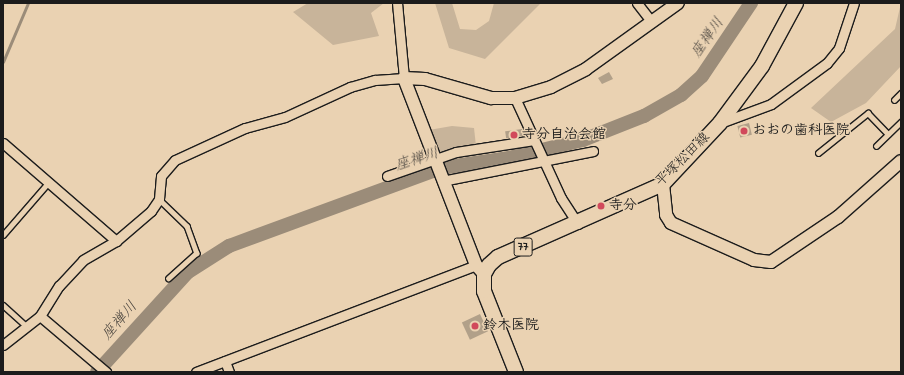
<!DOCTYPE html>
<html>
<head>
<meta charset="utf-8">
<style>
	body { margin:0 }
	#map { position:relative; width:904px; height:375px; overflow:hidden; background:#ead2b2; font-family:"Indie Flower","Klee One",sans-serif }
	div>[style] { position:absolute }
	.green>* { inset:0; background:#c8b49a }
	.stream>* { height:2.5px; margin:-1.25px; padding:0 1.25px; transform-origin:1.25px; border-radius:1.25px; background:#9b8c79 }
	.river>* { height:14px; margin:-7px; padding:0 7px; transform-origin:7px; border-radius:7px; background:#9b8c79 }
	.building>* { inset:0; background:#b1a089; transform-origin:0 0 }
	.roads { filter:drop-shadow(1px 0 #1c1c1c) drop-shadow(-1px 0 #1c1c1c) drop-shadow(0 1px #1c1c1c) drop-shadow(0 -1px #1c1c1c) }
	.lane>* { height:4.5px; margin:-2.25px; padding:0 2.25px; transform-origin:2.25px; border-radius:2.25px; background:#ead2b2 }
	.street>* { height:9px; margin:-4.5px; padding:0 4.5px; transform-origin:4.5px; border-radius:4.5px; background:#ead2b2 }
	.secondary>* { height:12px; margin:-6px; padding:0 6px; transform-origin:6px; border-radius:6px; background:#ead2b2 }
	.primary>* { height:14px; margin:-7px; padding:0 7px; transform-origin:7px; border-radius:7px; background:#ead2b2 }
	.dots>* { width:11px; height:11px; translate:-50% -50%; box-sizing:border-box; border:2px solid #ead2b2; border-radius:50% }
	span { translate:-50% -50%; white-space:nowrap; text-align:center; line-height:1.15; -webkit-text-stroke:3px #ead2b2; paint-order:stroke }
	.shield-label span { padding:1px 3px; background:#ead2b2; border:1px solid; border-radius:3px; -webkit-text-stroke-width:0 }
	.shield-label { font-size:13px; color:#1c1c1c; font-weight:700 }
	.poi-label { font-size:14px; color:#1c1c1c; font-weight:700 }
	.left { translate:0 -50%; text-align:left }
	.street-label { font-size:14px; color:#1c1c1c }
	.water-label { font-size:15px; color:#48433d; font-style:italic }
	.frame { position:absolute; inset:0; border:4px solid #1c1c1c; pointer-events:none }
</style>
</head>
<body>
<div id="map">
	<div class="green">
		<i style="clip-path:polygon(308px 3px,384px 3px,371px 13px,379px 36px,333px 45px,293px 12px)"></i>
		<i style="clip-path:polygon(435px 3px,452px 3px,460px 29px,476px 30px,489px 21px,494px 3px,541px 3px,485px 59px,449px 48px)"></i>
		<i style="clip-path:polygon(901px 3px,901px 66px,866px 103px,831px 122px,811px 108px,895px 29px)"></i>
		<i style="clip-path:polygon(452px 126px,474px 128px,476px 146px,440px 155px,429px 130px)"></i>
	</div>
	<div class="stream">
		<i style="left:3px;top:62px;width:64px;rotate:-67deg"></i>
	</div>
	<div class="river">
		<i style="left:97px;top:372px;width:135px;rotate:-47.7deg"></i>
		<i style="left:188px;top:272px;width:49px;rotate:-32.4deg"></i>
		<i style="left:229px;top:246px;width:226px;rotate:-20.2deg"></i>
		<i style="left:441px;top:168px;width:69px;rotate:-8.4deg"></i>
		<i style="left:509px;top:158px;width:76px;rotate:-13.7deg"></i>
		<i style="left:583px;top:140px;width:66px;rotate:-21.5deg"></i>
		<i style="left:644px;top:116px;width:43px;rotate:-29.6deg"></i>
		<i style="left:681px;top:95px;width:28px;rotate:-42deg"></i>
		<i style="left:702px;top:76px;width:88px;rotate:-56.1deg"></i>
	</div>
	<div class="building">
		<i style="clip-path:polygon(609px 72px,613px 79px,602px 84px,598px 78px)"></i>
		<i style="left:749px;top:123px;width:12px;height:12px;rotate:76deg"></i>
		<i style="left:522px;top:129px;width:7px;height:17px;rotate:82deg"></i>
		<i style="left:480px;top:314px;width:19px;height:20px;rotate:65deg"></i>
	</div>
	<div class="roads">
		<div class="lane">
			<i style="left:894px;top:100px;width:10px;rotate:-45deg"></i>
			<i style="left:876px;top:146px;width:35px;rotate:-44deg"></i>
			<i style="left:818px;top:153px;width:64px;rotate:-38.7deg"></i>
			<i style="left:868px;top:113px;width:29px;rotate:46deg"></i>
			<i style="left:159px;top:199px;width:39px;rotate:44deg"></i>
			<i style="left:187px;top:226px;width:29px;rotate:70deg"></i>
			<i style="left:197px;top:253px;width:38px;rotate:138deg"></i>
			<i style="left:3px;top:235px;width:69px;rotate:-49.1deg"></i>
			<i style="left:3px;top:305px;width:31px;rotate:42deg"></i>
		</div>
		<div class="street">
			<i style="left:637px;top:3px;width:24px;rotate:52deg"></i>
			<i style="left:515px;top:98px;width:110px;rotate:65.3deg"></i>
			<i style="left:561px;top:198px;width:31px;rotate:57deg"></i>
			<i style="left:720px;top:123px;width:54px;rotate:-20.4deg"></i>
			<i style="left:771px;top:104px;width:69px;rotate:-36.2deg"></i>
			<i style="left:827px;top:63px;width:19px;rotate:-51deg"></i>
			<i style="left:839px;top:48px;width:47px;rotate:-71.6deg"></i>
			<i style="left:3px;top:143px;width:150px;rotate:40.9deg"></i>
			<i style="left:387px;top:176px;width:73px;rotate:-19.2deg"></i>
			<i style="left:456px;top:152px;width:79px;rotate:-8.7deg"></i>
			<i style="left:442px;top:181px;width:154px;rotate:-11.2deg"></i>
			<i style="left:40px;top:316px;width:87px;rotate:40.3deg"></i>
			<i style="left:3px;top:345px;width:47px;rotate:-38.1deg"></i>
			<i style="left:40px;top:316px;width:36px;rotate:-58deg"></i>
			<i style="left:59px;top:286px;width:35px;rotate:-47deg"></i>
			<i style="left:83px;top:260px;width:38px;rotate:-30deg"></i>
			<i style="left:116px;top:241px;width:46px;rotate:-40.6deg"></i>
			<i style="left:151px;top:211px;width:14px;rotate:-56deg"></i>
			<i style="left:159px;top:199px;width:23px;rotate:-85deg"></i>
			<i style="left:161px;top:176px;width:21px;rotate:-49deg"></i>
			<i style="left:175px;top:160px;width:77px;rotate:-24.6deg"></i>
			<i style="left:245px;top:128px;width:41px;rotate:-15.4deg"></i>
			<i style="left:285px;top:117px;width:72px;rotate:-24.8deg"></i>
			<i style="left:350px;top:87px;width:26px;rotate:-16deg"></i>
			<i style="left:375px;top:80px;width:29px;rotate:-4deg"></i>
			<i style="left:404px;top:78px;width:75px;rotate:-95.3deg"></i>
			<i style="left:225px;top:361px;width:12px;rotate:70deg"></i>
			<i style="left:196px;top:372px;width:300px;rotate:-20.9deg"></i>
		</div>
		<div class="secondary">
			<i style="left:663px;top:184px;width:31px;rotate:84deg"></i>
			<i style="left:666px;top:215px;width:9px;rotate:58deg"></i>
			<i style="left:671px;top:223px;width:91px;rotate:24deg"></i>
			<i style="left:754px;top:260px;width:17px;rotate:7deg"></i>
			<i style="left:771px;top:262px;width:81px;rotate:-33.9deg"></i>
			<i style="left:838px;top:217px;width:84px;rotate:-41.6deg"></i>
			<i style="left:484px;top:274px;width:12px;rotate:-132deg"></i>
			<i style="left:476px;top:265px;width:200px;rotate:-111.1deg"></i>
			<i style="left:404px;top:78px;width:21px;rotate:3deg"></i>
			<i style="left:425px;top:79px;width:69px;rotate:16.1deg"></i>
			<i style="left:491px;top:98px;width:24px"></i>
			<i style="left:515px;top:98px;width:38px;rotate:-17deg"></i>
			<i style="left:551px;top:87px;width:39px;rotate:-27deg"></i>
			<i style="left:586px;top:69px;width:113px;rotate:-35.7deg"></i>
		</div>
		<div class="primary">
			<i style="left:516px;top:372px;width:87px;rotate:-111.6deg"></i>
			<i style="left:484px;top:291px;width:17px;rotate:-90deg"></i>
			<i style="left:484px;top:274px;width:10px;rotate:-61deg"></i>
			<i style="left:489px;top:265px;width:12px;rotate:-42deg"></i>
			<i style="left:498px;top:257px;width:180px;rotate:-23.9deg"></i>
			<i style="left:663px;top:184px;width:83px;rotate:-46.9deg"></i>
			<i style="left:720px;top:123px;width:71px;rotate:-53.6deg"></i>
			<i style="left:762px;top:66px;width:72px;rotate:-61.6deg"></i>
		</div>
	</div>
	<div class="dots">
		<i style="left:744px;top:131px;background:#d1495b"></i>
		<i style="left:514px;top:135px;background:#d1495b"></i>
		<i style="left:601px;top:206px;background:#d1495b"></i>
		<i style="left:475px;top:326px;background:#d1495b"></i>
	</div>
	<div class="shield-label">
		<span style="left:523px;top:247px">77</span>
	</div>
	<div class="poi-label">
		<span class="left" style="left:752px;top:131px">おおの歯科医院</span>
		<span class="left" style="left:522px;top:135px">寺分自治会館</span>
		<span class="left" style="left:609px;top:206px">寺分</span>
		<span class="left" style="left:483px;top:326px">鈴木医院</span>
	</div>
	<div class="street-label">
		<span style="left:683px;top:160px;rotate:-45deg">平塚松田線</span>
	</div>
	<div class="water-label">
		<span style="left:708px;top:38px;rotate:-55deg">座禅川</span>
		<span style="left:417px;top:160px;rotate:-18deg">座禅川</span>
		<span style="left:120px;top:321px;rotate:-49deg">座禅川</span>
	</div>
	<div class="frame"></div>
</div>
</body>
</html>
